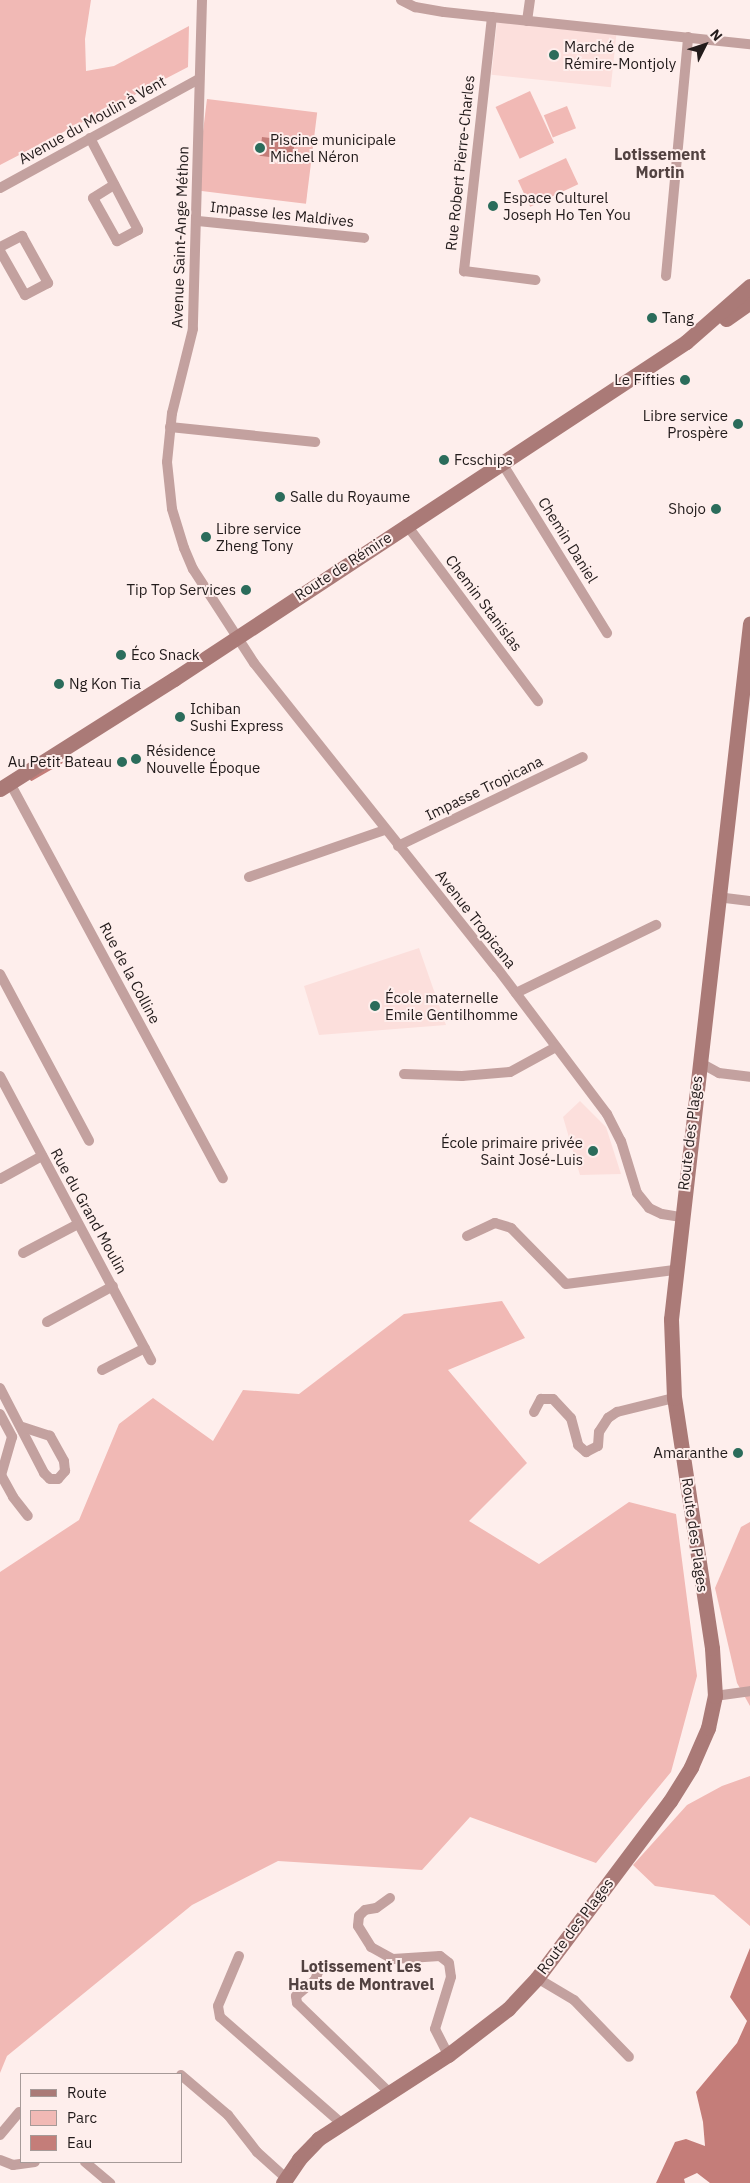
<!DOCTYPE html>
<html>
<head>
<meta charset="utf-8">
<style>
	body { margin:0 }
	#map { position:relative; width:750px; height:2183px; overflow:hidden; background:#feeeec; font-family:"IBM Plex Sans",sans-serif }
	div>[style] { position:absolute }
	.built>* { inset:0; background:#fcdfdc; transform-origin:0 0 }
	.green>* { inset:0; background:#f1b9b5; transform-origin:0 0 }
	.water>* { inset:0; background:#c47d79; transform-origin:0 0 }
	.stream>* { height:2.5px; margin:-1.25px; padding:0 1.25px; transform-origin:1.25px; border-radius:1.25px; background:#c47d79 }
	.street>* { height:10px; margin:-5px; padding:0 5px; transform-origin:5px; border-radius:5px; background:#c3a19f }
	.secondary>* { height:15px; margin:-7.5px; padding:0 7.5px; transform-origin:7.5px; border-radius:7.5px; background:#aa7a77 }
	.dots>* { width:14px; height:14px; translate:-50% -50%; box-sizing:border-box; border:2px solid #feeeec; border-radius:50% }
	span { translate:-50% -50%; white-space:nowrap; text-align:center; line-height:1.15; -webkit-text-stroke:4px #feeeec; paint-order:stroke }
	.poi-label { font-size:15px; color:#221b1b }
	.left { translate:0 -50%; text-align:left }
	.right { translate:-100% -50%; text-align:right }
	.street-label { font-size:15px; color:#221b1b }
	.neighbourhood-label { font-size:16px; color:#524241; font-weight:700 }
	.legend { position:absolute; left:20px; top:2073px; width:162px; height:90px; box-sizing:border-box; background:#feeeec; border:1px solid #a69a98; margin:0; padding:6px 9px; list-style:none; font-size:15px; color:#221b1b }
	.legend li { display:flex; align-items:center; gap:10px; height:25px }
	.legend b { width:25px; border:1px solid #a69a98 }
	.north { position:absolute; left:680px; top:20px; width:50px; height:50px; -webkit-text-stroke:4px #feeeec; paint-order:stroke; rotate:49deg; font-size:14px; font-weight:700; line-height:20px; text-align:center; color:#221b1b }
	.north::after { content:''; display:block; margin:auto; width:18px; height:22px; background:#221b1b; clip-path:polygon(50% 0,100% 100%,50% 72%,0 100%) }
</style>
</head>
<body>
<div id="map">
	<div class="built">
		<i style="left:497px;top:22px;width:120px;height:53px;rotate:6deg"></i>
		<i style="clip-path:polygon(419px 948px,446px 1025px,319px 1035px,304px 986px)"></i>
		<i style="clip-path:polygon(580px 1101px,606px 1127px,621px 1174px,580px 1175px,563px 1117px)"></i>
	</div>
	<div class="green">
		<i style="clip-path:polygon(0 0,91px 0,85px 39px,86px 71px,114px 66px,189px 26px,188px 67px,0 165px)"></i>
		<i style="left:530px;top:91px;width:57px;height:38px;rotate:65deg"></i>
		<i style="left:207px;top:99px;width:111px;height:92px;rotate:7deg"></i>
		<i style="left:567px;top:106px;width:24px;height:25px;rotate:68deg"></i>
		<i style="left:566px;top:158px;width:29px;height:53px;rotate:65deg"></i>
		<i style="clip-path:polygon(502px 1301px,525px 1338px,448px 1370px,527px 1463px,469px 1521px,539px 1564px,629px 1502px,676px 1514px,697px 1676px,671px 1772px,596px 1863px,470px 1817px,422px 1870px,278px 1861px,192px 1905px,7px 2056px,0 2073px,0 1572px,79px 1520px,119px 1424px,153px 1398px,213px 1441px,243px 1390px,299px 1394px,404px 1314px)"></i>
		<i style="clip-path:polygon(750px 1522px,750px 1706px,737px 1683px,715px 1588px,741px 1527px)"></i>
		<i style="clip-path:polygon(750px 1776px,750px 1926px,714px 1895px,655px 1886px,633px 1865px,687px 1805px,722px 1786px)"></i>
	</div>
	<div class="water">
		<i style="left:262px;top:137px;width:33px;height:19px;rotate:7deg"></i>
		<i style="clip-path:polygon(750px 1948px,750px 2183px,710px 2183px,697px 2173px,684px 2179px,685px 2183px,656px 2183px,675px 2142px,686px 2139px,705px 2146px,703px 2122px,696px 2092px,737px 2043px,747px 2021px,730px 1997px)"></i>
	</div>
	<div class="stream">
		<i style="left:31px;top:779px;width:34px;rotate:-30deg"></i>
	</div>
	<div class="street">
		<i style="left:202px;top:0;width:329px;rotate:91.6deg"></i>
		<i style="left:193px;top:329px;width:87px;rotate:104deg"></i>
		<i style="left:172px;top:413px;width:49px;rotate:95.8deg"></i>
		<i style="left:167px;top:462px;width:47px;rotate:83.9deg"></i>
		<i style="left:172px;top:509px;width:41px;rotate:72.9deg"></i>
		<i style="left:184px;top:548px;width:23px;rotate:67deg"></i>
		<i style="left:193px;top:569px;width:112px;rotate:57deg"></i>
		<i style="left:254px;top:663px;width:390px;rotate:51.5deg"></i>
		<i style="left:497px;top:968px;width:183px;rotate:53deg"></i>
		<i style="left:607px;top:1114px;width:30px;rotate:63deg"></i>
		<i style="left:621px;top:1141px;width:54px;rotate:72.9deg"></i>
		<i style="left:637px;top:1193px;width:19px;rotate:51deg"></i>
		<i style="left:649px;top:1208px;width:14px;rotate:25deg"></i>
		<i style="left:662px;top:1214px;width:18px;rotate:9deg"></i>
		<i style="left:401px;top:0;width:16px;rotate:27deg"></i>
		<i style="left:415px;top:7px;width:29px;rotate:10deg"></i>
		<i style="left:444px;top:12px;width:308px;rotate:6deg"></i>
		<i style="left:492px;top:17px;width:256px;rotate:96.3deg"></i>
		<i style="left:464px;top:271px;width:72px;rotate:7.2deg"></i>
		<i style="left:527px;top:21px;width:21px;rotate:-82deg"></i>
		<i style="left:90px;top:138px;width:104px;rotate:62.4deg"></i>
		<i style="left:138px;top:230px;width:24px;rotate:152deg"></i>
		<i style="left:117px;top:241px;width:49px;rotate:-119.2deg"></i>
		<i style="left:93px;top:198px;width:25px;rotate:-32deg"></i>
		<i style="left:0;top:188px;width:227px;rotate:-28.7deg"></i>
		<i style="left:198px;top:221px;width:167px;rotate:5.8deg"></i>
		<i style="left:0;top:247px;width:25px;rotate:-27deg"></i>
		<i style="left:22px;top:236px;width:54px;rotate:61deg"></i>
		<i style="left:48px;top:283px;width:26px;rotate:152deg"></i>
		<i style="left:25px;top:295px;width:51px;rotate:-119.6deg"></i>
		<i style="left:666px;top:276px;width:240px;rotate:-84.7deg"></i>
		<i style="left:170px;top:427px;width:146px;rotate:5.9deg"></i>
		<i style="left:502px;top:463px;width:200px;rotate:58.3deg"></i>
		<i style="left:406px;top:524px;width:221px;rotate:53.3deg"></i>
		<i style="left:10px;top:783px;width:449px;rotate:61.7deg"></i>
		<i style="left:398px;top:846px;width:205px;rotate:-25.7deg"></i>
		<i style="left:249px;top:877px;width:144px;rotate:-19.1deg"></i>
		<i style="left:717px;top:897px;width:33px;rotate:7deg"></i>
		<i style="left:0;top:974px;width:189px;rotate:61.9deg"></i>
		<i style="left:516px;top:993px;width:156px;rotate:-25.9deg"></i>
		<i style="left:699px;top:1062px;width:23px;rotate:29deg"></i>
		<i style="left:719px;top:1073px;width:31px;rotate:7deg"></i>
		<i style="left:404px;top:1074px;width:58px;rotate:2deg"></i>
		<i style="left:462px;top:1076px;width:48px;rotate:-4.8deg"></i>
		<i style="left:510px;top:1072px;width:52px;rotate:-28.5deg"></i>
		<i style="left:0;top:1076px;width:322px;rotate:62deg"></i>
		<i style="left:0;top:1179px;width:48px;rotate:-28.7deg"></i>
		<i style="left:467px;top:1236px;width:31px;rotate:-25deg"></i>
		<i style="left:495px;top:1223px;width:17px;rotate:17deg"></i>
		<i style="left:511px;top:1228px;width:78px;rotate:45.5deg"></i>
		<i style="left:566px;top:1284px;width:109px;rotate:-7.4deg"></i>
		<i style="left:23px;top:1253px;width:62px;rotate:-27.8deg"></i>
		<i style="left:47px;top:1322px;width:75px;rotate:-28.6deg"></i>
		<i style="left:102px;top:1370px;width:48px;rotate:-27.1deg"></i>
		<i style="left:0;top:1388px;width:96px;rotate:62.6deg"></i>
		<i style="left:44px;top:1473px;width:8px;rotate:45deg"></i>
		<i style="left:50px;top:1479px;width:8px"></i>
		<i style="left:58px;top:1479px;width:11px;rotate:-49deg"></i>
		<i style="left:65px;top:1471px;width:10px;rotate:-96deg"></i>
		<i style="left:64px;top:1461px;width:29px;rotate:-119deg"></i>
		<i style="left:50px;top:1436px;width:29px;rotate:-162deg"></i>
		<i style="left:534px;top:1412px;width:15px;rotate:-62deg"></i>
		<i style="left:541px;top:1399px;width:12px"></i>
		<i style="left:553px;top:1399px;width:26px;rotate:47deg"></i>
		<i style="left:571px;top:1418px;width:28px;rotate:75deg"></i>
		<i style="left:578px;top:1445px;width:11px;rotate:41deg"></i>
		<i style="left:586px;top:1452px;width:13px;rotate:-27deg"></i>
		<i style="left:598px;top:1446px;width:14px;rotate:-86deg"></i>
		<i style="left:599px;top:1432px;width:17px;rotate:-57deg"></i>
		<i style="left:608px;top:1418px;width:11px;rotate:-34deg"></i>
		<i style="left:617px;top:1412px;width:59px;rotate:-13.8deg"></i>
		<i style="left:0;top:1414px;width:26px;rotate:62deg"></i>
		<i style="left:12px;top:1437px;width:40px;rotate:106deg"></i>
		<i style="left:1px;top:1475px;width:25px;rotate:61deg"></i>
		<i style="left:13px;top:1497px;width:24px;rotate:52deg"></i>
		<i style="left:715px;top:1696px;width:35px;rotate:-8deg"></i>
		<i style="left:390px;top:1898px;width:17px;rotate:144deg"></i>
		<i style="left:376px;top:1908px;width:11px;rotate:170deg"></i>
		<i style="left:365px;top:1910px;width:8px;rotate:135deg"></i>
		<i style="left:359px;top:1916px;width:10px;rotate:96deg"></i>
		<i style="left:358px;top:1926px;width:25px;rotate:58deg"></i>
		<i style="left:371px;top:1947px;width:25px;rotate:29deg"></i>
		<i style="left:393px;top:1959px;width:47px;rotate:-3.7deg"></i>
		<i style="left:440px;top:1956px;width:11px;rotate:38deg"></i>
		<i style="left:449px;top:1963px;width:14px;rotate:82deg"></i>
		<i style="left:451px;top:1977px;width:54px;rotate:107.1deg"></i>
		<i style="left:435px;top:2029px;width:29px;rotate:63deg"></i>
		<i style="left:239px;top:1956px;width:54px;rotate:112.8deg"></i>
		<i style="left:218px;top:2006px;width:11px;rotate:80deg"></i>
		<i style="left:220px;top:2017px;width:161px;rotate:41.2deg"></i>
		<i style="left:321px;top:1965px;width:16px;rotate:112deg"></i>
		<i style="left:315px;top:1980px;width:25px;rotate:140deg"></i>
		<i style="left:296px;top:1996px;width:7px;rotate:82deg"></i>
		<i style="left:297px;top:2003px;width:129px;rotate:44.1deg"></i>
		<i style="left:537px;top:1978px;width:43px;rotate:30.7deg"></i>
		<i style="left:574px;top:2000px;width:79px;rotate:46deg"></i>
		<i style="left:181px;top:2075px;width:62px;rotate:40.4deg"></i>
		<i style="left:228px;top:2115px;width:47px;rotate:51.9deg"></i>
		<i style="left:257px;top:2152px;width:39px;rotate:42deg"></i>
		<i style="left:0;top:2135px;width:30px;rotate:-50deg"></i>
		<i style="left:0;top:2160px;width:14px;rotate:21deg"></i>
		<i style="left:13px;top:2165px;width:22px;rotate:-8deg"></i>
		<i style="left:85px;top:2162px;width:33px;rotate:40deg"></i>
	</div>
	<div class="secondary">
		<i style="left:726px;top:319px;width:29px;rotate:-35deg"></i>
		<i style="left:0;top:789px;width:206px;rotate:-32.3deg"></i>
		<i style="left:174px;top:679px;width:613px;rotate:-33.35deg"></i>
		<i style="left:686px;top:342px;width:85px;rotate:-41.2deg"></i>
		<i style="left:283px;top:2183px;width:29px;rotate:-56deg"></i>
		<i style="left:299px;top:2159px;width:28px;rotate:-46deg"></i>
		<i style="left:318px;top:2139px;width:155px;rotate:-32.9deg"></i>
		<i style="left:448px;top:2055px;width:76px;rotate:-37.5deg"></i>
		<i style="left:508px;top:2009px;width:42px;rotate:-46.9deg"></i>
		<i style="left:537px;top:1978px;width:221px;rotate:-53.1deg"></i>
		<i style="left:670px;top:1801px;width:40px;rotate:-58deg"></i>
		<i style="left:691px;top:1767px;width:43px;rotate:-66.4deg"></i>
		<i style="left:708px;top:1728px;width:33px;rotate:-78deg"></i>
		<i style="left:715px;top:1696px;width:48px;rotate:-93.6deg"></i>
		<i style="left:712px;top:1648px;width:253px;rotate:-98.6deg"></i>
		<i style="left:674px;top:1398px;width:79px;rotate:-92.2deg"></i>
		<i style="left:671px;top:1319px;width:700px;rotate:-83.52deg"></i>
	</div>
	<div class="dots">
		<i style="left:554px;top:55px;background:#2b6c5b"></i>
		<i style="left:260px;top:148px;background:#2b6c5b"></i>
		<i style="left:493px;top:206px;background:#2b6c5b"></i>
		<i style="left:652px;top:318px;background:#2b6c5b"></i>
		<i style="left:685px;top:380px;background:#2b6c5b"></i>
		<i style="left:738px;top:424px;background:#2b6c5b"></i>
		<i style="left:444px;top:460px;background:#2b6c5b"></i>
		<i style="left:280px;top:497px;background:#2b6c5b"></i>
		<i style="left:716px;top:509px;background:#2b6c5b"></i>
		<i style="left:206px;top:537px;background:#2b6c5b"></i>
		<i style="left:246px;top:590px;background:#2b6c5b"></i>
		<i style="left:121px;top:655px;background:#2b6c5b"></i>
		<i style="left:59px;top:684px;background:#2b6c5b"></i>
		<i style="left:180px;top:717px;background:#2b6c5b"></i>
		<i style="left:136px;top:759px;background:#2b6c5b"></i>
		<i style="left:122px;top:762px;background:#2b6c5b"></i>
		<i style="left:375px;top:1006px;background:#2b6c5b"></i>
		<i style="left:593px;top:1151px;background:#2b6c5b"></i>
		<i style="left:738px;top:1453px;background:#2b6c5b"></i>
	</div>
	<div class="poi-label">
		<span class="left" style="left:564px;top:55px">Marché de<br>Rémire-Montjoly</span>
		<span class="left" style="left:270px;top:148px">Piscine municipale<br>Michel Néron</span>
		<span class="left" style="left:503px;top:206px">Espace Culturel<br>Joseph Ho Ten You</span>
		<span class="left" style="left:662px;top:318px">Tang</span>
		<span class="right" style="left:675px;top:380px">Le Fifties</span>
		<span class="right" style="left:728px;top:424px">Libre service<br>Prospère</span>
		<span class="left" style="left:454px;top:460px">Fcschips</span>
		<span class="left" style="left:290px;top:497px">Salle du Royaume</span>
		<span class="right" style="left:706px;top:509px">Shojo</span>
		<span class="left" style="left:216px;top:537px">Libre service<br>Zheng Tony</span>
		<span class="right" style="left:236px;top:590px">Tip Top Services</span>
		<span class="left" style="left:131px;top:655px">Éco Snack</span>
		<span class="left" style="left:69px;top:684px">Ng Kon Tia</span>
		<span class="left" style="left:190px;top:717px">Ichiban<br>Sushi Express</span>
		<span class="left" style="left:146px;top:759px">Résidence<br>Nouvelle Époque</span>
		<span class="right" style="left:112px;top:762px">Au Petit Bateau</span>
		<span class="left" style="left:385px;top:1006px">École maternelle<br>Emile Gentilhomme</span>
		<span class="right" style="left:583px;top:1151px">École primaire privée<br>Saint José-Luis</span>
		<span class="right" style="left:728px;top:1453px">Amaranthe</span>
	</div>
	<div class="street-label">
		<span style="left:92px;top:120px;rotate:-29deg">Avenue du Moulin à Vent</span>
		<span style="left:460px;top:163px;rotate:-84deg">Rue Robert Pierre-Charles</span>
		<span style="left:282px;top:214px;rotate:6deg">Impasse les Maldives</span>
		<span style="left:180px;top:237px;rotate:-88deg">Avenue Saint-Ange Méthon</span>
		<span style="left:568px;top:540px;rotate:58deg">Chemin Daniel</span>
		<span style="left:343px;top:566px;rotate:-33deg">Route de Rémire</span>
		<span style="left:484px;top:603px;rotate:53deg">Chemin Stanislas</span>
		<span style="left:484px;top:788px;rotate:-26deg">Impasse Tropicana</span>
		<span style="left:476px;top:919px;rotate:52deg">Avenue Tropicana</span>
		<span style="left:130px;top:973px;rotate:62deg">Rue de la Colline</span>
		<span style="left:690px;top:1133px;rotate:-83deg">Route des Plages</span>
		<span style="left:89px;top:1211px;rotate:61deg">Rue du Grand Moulin</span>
		<span style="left:695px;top:1535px;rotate:82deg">Route des Plages</span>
		<span style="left:575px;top:1926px;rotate:-53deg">Route des Plages</span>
	</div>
	<div class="neighbourhood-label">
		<span style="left:660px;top:163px">Lotissement<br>Mortin</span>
		<span style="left:361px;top:1975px">Lotissement Les<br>Hauts de Montravel</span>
	</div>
	<ul class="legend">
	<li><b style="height:6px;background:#aa7a77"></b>Route</li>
	<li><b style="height:14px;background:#f1b9b5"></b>Parc</li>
	<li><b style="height:14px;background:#c47d79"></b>Eau</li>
	</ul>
	<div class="north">N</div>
</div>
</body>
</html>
